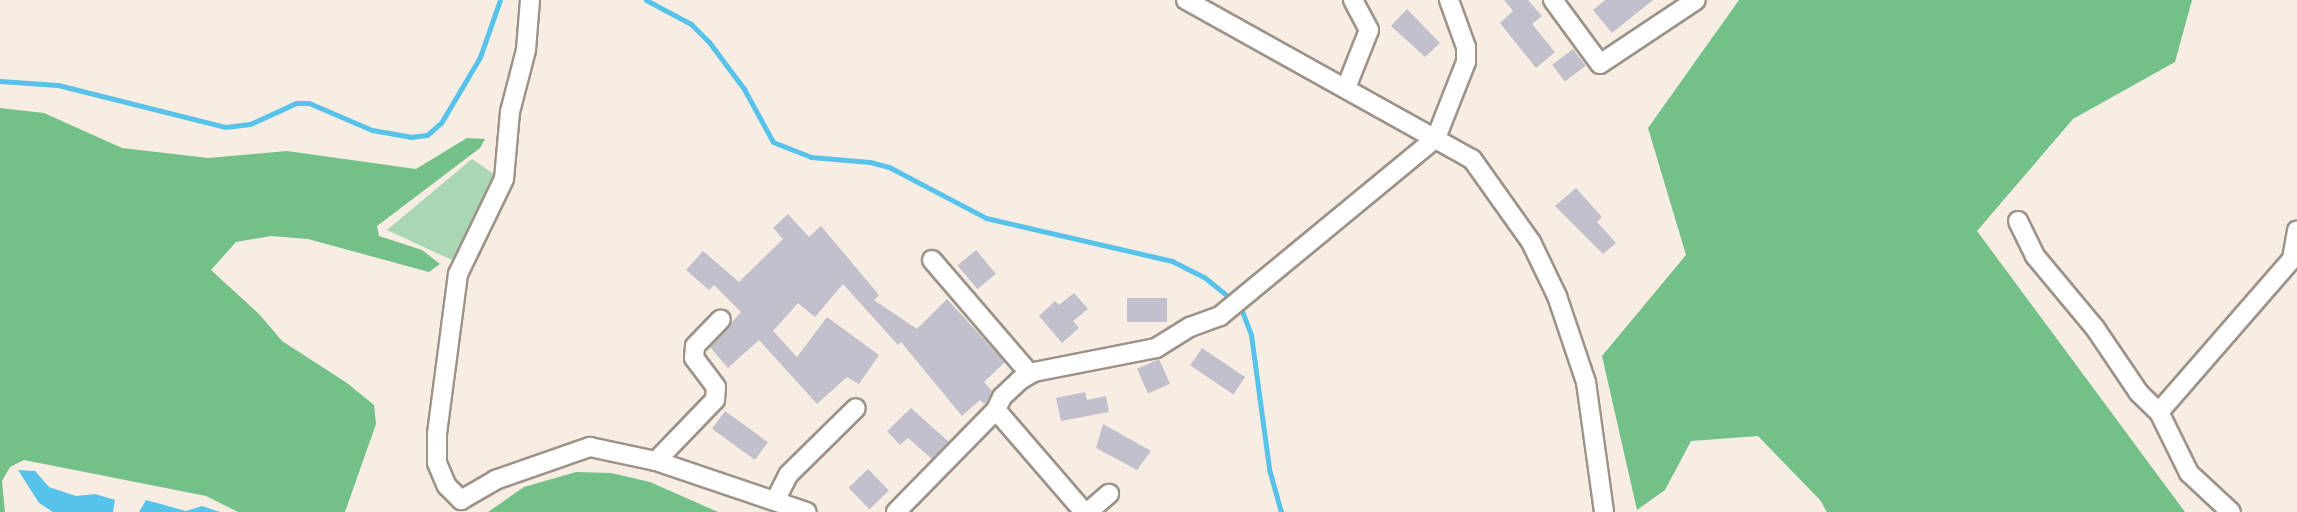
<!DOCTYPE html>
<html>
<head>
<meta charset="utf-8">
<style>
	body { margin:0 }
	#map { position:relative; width:2297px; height:512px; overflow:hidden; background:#f7ede2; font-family:"Nunito Sans",sans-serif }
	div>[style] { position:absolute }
	.green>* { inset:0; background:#a9d7b3 }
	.forest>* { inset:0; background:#73c088 }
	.water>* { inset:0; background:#57c2ea }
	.stream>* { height:5px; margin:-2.5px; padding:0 2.5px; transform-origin:2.5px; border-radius:2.5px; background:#57c2ea }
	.building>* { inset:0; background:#c3c0cd; transform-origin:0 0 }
	.roads { filter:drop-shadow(2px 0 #9d9389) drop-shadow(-2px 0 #9d9389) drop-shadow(0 2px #9d9389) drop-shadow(0 -2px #9d9389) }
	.street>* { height:18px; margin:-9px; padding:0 9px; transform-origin:9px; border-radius:9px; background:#fff }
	span { translate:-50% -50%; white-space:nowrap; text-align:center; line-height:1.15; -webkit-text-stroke:5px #f7ede2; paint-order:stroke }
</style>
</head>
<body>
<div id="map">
	<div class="green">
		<i style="clip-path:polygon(472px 159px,501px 179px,452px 260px,387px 230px)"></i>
	</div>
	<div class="forest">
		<i style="clip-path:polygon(1739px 0,2192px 0,2175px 62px,2073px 119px,1977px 231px,2185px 512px,1827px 512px,1820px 500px,1758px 436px,1691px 441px,1665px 490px,1637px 510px,1602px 356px,1686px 255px,1648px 128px)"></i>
		<i style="clip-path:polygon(0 108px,44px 113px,122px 148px,208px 158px,287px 151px,416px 169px,467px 138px,485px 139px,480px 148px,377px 226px,379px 236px,422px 250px,440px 264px,429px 272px,308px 239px,271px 236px,236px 242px,211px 270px,259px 314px,282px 341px,347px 383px,374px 405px,376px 424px,345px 512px,238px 512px,206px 496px,24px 460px,10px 467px,2px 481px,5px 512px,0 512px)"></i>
		<i style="clip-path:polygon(576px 472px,611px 473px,650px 482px,718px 512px,488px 512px,524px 487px)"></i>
	</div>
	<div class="water">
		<i style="clip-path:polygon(18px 470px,35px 471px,49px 487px,76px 496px,95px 494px,115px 500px,113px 512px,53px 512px,39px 503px)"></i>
		<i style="clip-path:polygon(146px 500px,186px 511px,202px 506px,220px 512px,139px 512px)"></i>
	</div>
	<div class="stream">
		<i style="left:646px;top:0;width:51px;rotate:28.1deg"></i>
		<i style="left:691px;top:24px;width:25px;rotate:45deg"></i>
		<i style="left:709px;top:42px;width:59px;rotate:53.3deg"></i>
		<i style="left:744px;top:89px;width:60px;rotate:61.3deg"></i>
		<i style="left:773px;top:142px;width:41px;rotate:21.5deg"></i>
		<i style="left:811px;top:157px;width:59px;rotate:4.8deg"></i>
		<i style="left:870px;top:162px;width:20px;rotate:15deg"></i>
		<i style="left:889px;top:167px;width:110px;rotate:27.7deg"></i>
		<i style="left:986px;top:218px;width:191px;rotate:13deg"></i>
		<i style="left:1172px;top:261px;width:36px;rotate:27deg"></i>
		<i style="left:1204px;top:277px;width:46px;rotate:38.9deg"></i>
		<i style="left:1240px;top:306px;width:31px;rotate:69deg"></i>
		<i style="left:1251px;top:335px;width:135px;rotate:82.3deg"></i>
		<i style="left:1269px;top:469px;width:45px;rotate:74.4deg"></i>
		<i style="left:0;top:81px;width:58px;rotate:3.9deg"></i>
		<i style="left:58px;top:85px;width:172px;rotate:14.1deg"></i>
		<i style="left:225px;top:127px;width:25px;rotate:-7deg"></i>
		<i style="left:250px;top:124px;width:51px;rotate:-24.5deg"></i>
		<i style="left:296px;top:103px;width:13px"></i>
		<i style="left:309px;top:103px;width:69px;rotate:23.2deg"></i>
		<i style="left:372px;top:130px;width:39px;rotate:10deg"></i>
		<i style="left:410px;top:137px;width:17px;rotate:-7deg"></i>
		<i style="left:427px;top:135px;width:18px;rotate:-41deg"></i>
		<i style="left:441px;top:123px;width:77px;rotate:-59.4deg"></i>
		<i style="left:480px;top:57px;width:60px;rotate:-70.7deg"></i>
	</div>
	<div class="building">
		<i style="clip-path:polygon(1504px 0,1528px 0,1542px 16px,1532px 24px,1555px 52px,1536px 68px,1500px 23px,1513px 11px)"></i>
		<i style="clip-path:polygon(1605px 0,1653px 0,1612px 33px,1593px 10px)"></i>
		<i style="clip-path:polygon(1407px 9px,1440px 43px,1425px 57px,1391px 26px)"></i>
		<i style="left:1573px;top:49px;width:21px;height:26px;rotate:53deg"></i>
		<i style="clip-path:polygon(1576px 188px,1602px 217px,1597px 222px,1616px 243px,1603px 254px,1555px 206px)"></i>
		<i style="clip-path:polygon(788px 214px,809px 237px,821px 226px,879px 295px,874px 300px,917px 329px,947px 299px,1005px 362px,984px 382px,992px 391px,988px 401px,984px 404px,980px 400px,962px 416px,901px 342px,898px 345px,843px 284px,815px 317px,798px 303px,773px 331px,797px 357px,827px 317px,879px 355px,859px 384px,847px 377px,817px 404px,759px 340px,728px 368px,710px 347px,741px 312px,714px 285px,709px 290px,686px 270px,703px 251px,739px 282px,783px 239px,773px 228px)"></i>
		<i style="left:976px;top:250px;width:31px;height:24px;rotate:50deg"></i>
		<i style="clip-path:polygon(1074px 293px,1088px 309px,1073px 321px,1079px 328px,1062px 343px,1039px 316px,1055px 301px,1059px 305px)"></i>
		<i style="left:1127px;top:298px;width:40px;height:24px"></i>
		<i style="left:1202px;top:348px;width:52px;height:21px;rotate:34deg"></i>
		<i style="left:1159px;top:359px;width:27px;height:24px;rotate:66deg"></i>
		<i style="clip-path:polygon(1085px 392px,1087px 400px,1106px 396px,1109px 412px,1061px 421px,1056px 398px)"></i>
		<i style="clip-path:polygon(911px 408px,949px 442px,932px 459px,908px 438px,900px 445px,887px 431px)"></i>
		<i style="left:725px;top:411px;width:53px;height:22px;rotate:36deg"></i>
		<i style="clip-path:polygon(1103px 424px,1151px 451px,1137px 470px,1096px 448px)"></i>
		<i style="left:868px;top:469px;width:30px;height:27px;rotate:46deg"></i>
	</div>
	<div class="roads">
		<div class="street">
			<i style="left:530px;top:0;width:50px;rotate:94.6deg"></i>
			<i style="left:526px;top:50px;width:64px;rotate:104.5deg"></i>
			<i style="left:510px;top:112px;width:67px;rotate:95.1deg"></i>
			<i style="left:504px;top:179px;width:106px;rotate:115.8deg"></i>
			<i style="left:458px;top:274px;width:161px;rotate:97.5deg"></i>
			<i style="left:437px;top:434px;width:29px;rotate:90deg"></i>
			<i style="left:437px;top:463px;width:25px;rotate:67deg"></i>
			<i style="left:447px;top:486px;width:20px;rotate:45deg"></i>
			<i style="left:461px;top:500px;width:39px;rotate:-30deg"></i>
			<i style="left:495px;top:480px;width:101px;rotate:-19.2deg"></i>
			<i style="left:590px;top:447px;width:67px;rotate:12deg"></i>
			<i style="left:656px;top:461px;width:159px;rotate:18.7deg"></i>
			<i style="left:1186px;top:0;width:327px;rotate:29.1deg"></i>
			<i style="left:1472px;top:159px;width:102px;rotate:54.6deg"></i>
			<i style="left:1531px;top:242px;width:60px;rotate:64.3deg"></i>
			<i style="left:1557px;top:296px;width:91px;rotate:71.4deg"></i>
			<i style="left:1586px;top:382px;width:131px;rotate:82.1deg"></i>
			<i style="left:1553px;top:0;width:79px;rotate:53.7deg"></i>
			<i style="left:1600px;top:64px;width:115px;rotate:-33.7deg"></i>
			<i style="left:1346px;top:88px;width:62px;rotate:-68.4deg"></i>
			<i style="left:1369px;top:30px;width:34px;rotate:-118deg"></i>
			<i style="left:2018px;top:221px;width:39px;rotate:64deg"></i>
			<i style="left:2035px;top:256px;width:94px;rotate:50.2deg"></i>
			<i style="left:2095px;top:328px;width:78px;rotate:55.9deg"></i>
			<i style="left:2139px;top:393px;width:28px;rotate:44deg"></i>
			<i style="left:2159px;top:412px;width:68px;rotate:63.8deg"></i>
			<i style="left:2189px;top:473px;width:57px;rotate:42.9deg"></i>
			<i style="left:932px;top:260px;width:150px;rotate:49.3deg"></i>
			<i style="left:996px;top:410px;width:135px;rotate:49.2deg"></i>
			<i style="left:2159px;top:412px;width:203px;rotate:-49deg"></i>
			<i style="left:2292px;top:259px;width:29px;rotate:-80deg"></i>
			<i style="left:656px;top:461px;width:85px;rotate:-46deg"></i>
			<i style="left:715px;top:400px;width:13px;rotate:-86deg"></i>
			<i style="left:716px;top:387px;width:36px;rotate:-127deg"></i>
			<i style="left:694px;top:358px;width:12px;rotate:-85deg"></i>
			<i style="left:695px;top:346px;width:37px;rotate:-46deg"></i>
			<i style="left:776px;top:499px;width:27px;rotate:-63deg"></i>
			<i style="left:788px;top:475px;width:95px;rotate:-44.6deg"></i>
			<i style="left:896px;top:512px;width:143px;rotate:-45.6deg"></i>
			<i style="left:996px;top:410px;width:14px;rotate:-65deg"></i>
			<i style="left:1002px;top:397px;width:25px;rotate:-43deg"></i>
			<i style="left:1020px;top:380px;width:16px;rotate:-30deg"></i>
			<i style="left:1034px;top:372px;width:124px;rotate:-11.1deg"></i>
			<i style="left:1156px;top:348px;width:40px;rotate:-32deg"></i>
			<i style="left:1190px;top:327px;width:32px;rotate:-20deg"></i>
			<i style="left:1220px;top:316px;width:280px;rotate:-39.5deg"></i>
			<i style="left:1436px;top:138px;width:82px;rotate:-68.5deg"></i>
			<i style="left:1466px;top:62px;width:15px;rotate:-90deg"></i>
			<i style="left:1466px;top:47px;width:50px;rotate:-109.9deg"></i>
			<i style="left:1088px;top:512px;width:28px;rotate:-41deg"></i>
		</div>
	</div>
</div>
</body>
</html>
